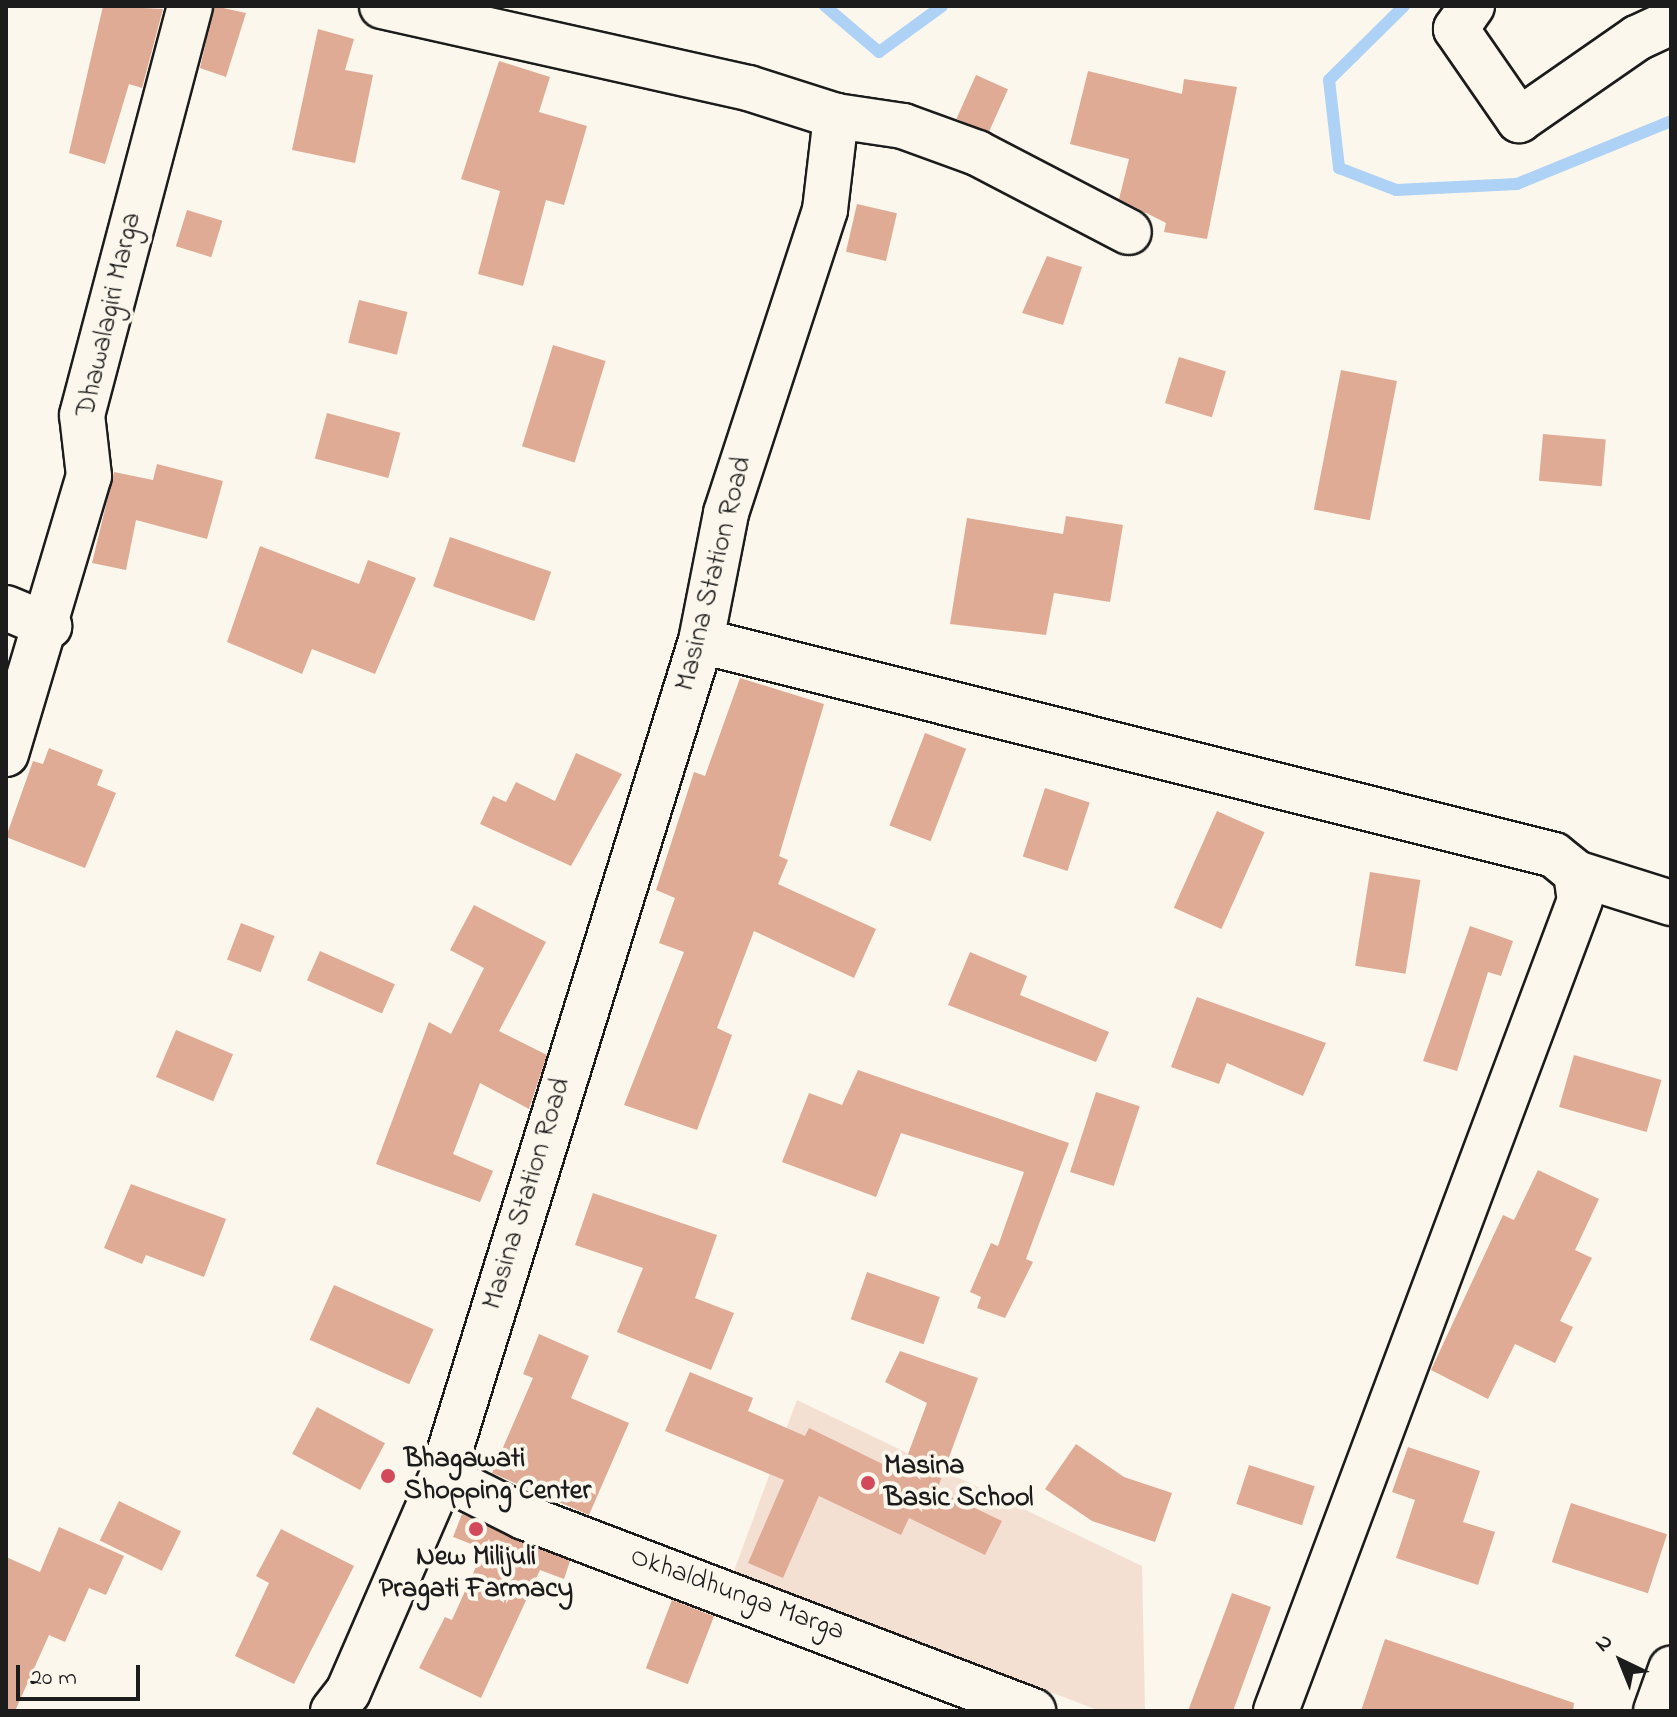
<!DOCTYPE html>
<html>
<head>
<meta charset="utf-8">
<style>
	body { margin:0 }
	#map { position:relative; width:1677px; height:1717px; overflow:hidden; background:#fbf7ec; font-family:"Indie Flower",sans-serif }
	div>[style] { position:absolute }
	.built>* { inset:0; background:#f3e0d2 }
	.stream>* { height:12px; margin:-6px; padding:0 6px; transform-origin:6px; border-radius:6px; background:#aed1f6 }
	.building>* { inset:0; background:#e0ab95; transform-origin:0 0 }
	.roads { filter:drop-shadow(2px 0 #1c1c1c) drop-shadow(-2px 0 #1c1c1c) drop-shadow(0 2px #1c1c1c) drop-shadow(0 -2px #1c1c1c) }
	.minor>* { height:44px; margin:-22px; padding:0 22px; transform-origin:22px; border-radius:22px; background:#fbf7ec }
	.dots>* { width:22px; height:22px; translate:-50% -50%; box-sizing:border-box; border:4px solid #fbf7ec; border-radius:50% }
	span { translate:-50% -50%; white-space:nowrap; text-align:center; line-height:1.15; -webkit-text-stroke:8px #fbf7ec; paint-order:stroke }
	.street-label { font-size:28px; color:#1c1c1c }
	.poi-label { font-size:28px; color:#1c1c1c; font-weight:700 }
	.left { translate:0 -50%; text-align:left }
	.frame { position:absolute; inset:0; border:8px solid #1c1c1c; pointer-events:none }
	.north { position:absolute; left:1581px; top:1621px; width:80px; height:80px; -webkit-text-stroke:6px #fbf7ec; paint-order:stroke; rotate:317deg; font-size:22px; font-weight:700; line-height:32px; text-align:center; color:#1c1c1c }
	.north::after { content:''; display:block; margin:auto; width:28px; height:36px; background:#1c1c1c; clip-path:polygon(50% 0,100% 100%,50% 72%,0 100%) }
	.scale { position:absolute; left:16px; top:1665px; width:124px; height:36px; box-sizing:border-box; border:4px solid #1c1c1c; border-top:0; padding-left:10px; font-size:24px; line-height:28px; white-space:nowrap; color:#1c1c1c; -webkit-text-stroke:6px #fbf7ec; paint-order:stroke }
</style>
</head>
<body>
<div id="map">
	<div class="built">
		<i style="clip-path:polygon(797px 1400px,1142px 1566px,1145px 1711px,1100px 1711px,734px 1571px)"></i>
	</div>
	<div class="stream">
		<i style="left:825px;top:6px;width:71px;rotate:40.4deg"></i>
		<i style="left:879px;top:52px;width:78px;rotate:-36.1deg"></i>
		<i style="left:1404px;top:6px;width:105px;rotate:135.4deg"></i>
		<i style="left:1329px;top:80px;width:89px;rotate:83.5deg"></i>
		<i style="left:1339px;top:168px;width:61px;rotate:21.1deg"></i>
		<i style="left:1396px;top:190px;width:121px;rotate:-2.8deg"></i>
		<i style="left:1517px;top:184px;width:166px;rotate:-22.2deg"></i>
	</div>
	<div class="building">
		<i style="clip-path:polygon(103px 6px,163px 9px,142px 88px,129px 84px,105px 164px,69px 153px)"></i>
		<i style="clip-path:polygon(214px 6px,246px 13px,226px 77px,200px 68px)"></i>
		<i style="clip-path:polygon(318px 29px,354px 39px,345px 70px,373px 75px,355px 163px,292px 150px)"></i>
		<i style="clip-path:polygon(499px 61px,550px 77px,539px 112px,587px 126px,564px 205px,546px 200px,523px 286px,478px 274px,500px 191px,461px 179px)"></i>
		<i style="clip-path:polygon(1088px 71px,1182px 94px,1184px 79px,1237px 87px,1207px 239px,1164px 232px,1166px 223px,1119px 199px,1129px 159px,1070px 144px)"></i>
		<i style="left:976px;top:75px;width:35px;height:48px;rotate:24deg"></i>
		<i style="left:857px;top:204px;width:41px;height:49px;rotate:13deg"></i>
		<i style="left:187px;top:210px;width:37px;height:38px;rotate:17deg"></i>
		<i style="clip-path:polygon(1047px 256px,1082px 267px,1063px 325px,1022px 313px)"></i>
		<i style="left:359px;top:300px;width:50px;height:44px;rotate:14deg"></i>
		<i style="left:553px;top:345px;width:55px;height:106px;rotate:17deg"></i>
		<i style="left:1179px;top:357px;width:49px;height:48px;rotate:17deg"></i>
		<i style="left:1341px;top:370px;width:57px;height:142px;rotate:11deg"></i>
		<i style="left:327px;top:413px;width:76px;height:47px;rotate:15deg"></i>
		<i style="left:1543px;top:434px;width:63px;height:47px;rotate:5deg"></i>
		<i style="clip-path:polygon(157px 464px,223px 481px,207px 539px,136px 520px,126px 570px,92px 563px,114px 472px,153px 480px)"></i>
		<i style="clip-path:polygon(1066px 516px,1123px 525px,1110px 602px,1054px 593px,1046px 635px,950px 624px,967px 518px,1063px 534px)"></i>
		<i style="left:450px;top:537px;width:107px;height:52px;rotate:19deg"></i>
		<i style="clip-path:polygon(260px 546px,359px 584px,368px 560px,416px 578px,375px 674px,312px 649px,302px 674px,227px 642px)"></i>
		<i style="clip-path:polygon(740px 678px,824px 704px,779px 856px,788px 860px,778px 884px,876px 929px,854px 978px,754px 931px,717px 1028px,732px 1035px,697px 1130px,624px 1105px,684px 952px,659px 943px,675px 898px,656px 890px,694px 772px,705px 776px)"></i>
		<i style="left:925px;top:733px;width:44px;height:99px;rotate:21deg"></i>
		<i style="clip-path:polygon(49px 748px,103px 770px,97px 785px,116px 793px,85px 868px,6px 837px,33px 761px,43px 764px)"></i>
		<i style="clip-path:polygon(576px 753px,622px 774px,571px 866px,480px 824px,493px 796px,506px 802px,516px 782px,555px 801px)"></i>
		<i style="left:1045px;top:788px;width:47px;height:72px;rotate:18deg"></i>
		<i style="left:1217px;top:811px;width:52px;height:106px;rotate:24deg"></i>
		<i style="left:1370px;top:872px;width:51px;height:95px;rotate:9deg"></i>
		<i style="clip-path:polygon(474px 905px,546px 942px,499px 1031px,547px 1055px,529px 1109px,480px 1083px,453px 1154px,493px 1171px,480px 1202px,376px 1164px,429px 1022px,451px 1034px,484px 968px,450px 950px)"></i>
		<i style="left:241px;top:923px;width:36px;height:39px;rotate:21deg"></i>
		<i style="clip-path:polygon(1470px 926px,1513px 941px,1501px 976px,1488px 972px,1457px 1071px,1423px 1061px)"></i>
		<i style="left:320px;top:951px;width:82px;height:32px;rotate:24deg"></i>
		<i style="clip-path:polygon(970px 952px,1027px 976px,1020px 995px,1109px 1032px,1096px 1062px,948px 1005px)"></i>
		<i style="clip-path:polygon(1197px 997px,1326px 1043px,1303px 1096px,1227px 1063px,1219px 1084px,1171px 1067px)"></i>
		<i style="left:176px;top:1030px;width:62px;height:51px;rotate:23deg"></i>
		<i style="left:1574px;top:1055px;width:91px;height:54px;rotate:16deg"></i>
		<i style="clip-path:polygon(858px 1070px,1069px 1143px,1026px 1259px,1033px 1262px,1005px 1318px,977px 1308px,981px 1297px,970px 1292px,991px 1243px,998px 1246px,1024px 1172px,901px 1133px,876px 1197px,782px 1162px,809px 1093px,842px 1105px)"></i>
		<i style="left:1096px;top:1092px;width:46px;height:84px;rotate:18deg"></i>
		<i style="clip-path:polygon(1538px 1170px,1599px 1199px,1575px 1250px,1592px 1258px,1560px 1321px,1573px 1327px,1555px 1363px,1515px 1344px,1488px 1399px,1431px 1370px,1503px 1215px,1514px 1220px)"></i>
		<i style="clip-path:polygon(131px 1184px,226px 1219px,204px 1277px,146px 1255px,142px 1264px,104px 1248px)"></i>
		<i style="clip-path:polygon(593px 1193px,717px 1235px,695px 1298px,734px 1313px,711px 1370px,617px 1332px,643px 1268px,575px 1245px)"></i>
		<i style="left:867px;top:1272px;width:77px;height:50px;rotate:19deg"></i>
		<i style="left:334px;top:1285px;width:109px;height:60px;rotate:24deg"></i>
		<i style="clip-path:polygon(539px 1334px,589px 1356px,571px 1398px,629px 1423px,589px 1515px,492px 1473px,533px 1378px,523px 1374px)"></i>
		<i style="clip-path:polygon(900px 1351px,978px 1378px,937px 1490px,1002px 1521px,985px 1555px,909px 1518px,901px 1535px,819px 1496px,783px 1578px,748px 1563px,784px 1480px,665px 1431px,690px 1372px,753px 1398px,748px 1411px,805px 1436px,809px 1428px,901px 1473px,927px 1403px,885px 1382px)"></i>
		<i style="left:317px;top:1407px;width:77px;height:53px;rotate:28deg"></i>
		<i style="clip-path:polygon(1076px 1444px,1124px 1477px,1172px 1493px,1155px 1542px,1092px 1521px,1045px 1489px)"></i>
		<i style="clip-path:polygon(1408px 1447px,1480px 1471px,1463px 1522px,1495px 1532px,1478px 1585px,1396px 1558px,1415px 1500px,1392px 1492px)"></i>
		<i style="left:1249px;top:1465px;width:69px;height:41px;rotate:18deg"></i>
		<i style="left:119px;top:1501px;width:69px;height:44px;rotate:26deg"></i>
		<i style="left:1571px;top:1503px;width:101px;height:62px;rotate:18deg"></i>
		<i style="clip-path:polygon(462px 1514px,570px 1561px,564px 1579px,540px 1570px,481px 1698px,419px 1668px,445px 1617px,452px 1620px,484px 1549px,453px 1537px)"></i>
		<i style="clip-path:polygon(59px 1527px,124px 1556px,106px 1595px,89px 1588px,65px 1642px,49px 1635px,15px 1711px,6px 1711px,6px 1557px,40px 1572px)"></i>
		<i style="clip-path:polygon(281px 1529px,354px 1566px,294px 1684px,235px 1656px,269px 1583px,256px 1576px)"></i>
		<i style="clip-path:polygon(1232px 1593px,1271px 1607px,1233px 1711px,1188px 1711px)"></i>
		<i style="left:672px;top:1600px;width:45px;height:73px;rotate:21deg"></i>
		<i style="clip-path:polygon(1385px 1639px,1574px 1703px,1573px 1711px,1361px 1711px)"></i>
	</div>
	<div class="roads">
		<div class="minor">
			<i style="left:1472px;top:6px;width:28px;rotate:125deg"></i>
			<i style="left:1456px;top:29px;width:111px;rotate:55.3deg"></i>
			<i style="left:1519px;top:120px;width:144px;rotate:-34.8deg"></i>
			<i style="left:1637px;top:38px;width:38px;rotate:-25deg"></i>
			<i style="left:836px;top:116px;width:68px;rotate:8.5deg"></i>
			<i style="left:903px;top:126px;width:79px;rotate:20deg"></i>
			<i style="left:977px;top:153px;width:171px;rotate:27.5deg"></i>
			<i style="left:6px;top:608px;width:47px;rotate:22.7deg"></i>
			<i style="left:701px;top:641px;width:879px;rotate:14.08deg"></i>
			<i style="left:1554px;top:855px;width:28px;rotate:39deg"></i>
			<i style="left:1576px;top:873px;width:27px;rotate:82deg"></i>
			<i style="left:1580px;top:900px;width:866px;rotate:110.55deg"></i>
			<i style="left:6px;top:754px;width:290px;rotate:-73.4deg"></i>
			<i style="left:89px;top:476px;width:61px;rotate:-96.5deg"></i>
			<i style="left:82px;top:415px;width:423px;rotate:-75.2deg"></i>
			<i style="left:1576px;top:873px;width:100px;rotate:17.5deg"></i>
			<i style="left:442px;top:1476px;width:92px;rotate:26.6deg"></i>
			<i style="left:524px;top:1517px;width:545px;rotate:20.86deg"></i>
			<i style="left:333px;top:1711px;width:24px;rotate:-52deg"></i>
			<i style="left:348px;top:1692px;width:236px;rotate:-66.5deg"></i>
			<i style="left:442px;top:1476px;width:874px;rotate:-72.77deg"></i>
			<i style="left:701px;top:641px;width:130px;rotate:-78.9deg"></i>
			<i style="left:726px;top:513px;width:319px;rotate:-71.9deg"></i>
			<i style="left:825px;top:210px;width:95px;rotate:-83.3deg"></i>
			<i style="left:836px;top:116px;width:92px;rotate:-162.3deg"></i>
			<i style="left:748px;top:88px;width:375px;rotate:-167.4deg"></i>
			<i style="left:1656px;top:1711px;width:45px;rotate:-70.3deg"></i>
		</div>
	</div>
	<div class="dots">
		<i style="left:388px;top:1476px;background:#d1495b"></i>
		<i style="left:868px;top:1483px;background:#d1495b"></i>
		<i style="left:476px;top:1529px;background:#d1495b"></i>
	</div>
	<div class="street-label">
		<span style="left:110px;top:315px;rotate:-77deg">Dhawalagiri Marga</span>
		<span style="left:715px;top:574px;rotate:-76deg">Masina Station Road</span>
		<span style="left:528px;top:1194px;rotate:-73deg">Masina Station Road</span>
		<span style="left:737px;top:1595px;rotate:20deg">Okhaldhunga Marga</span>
	</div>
	<div class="poi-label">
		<span class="left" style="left:404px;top:1476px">Bhagawati<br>Shopping Center</span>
		<span class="left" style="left:884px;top:1483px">Masina<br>Basic School</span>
		<span style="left:476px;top:1574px">New Milijuli<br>Pragati Farmacy</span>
	</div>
	<div class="frame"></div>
	<div class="north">N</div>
	<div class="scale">20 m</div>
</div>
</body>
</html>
